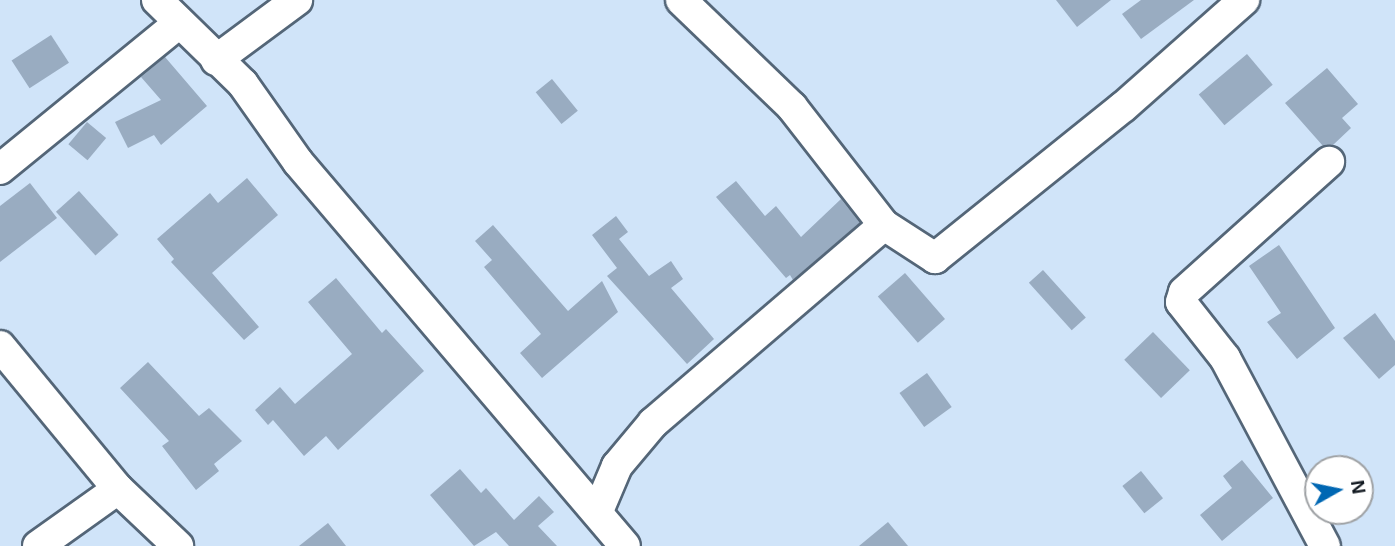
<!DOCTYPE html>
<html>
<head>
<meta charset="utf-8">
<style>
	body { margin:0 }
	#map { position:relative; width:1395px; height:546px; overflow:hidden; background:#d0e4f9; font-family:Arial,sans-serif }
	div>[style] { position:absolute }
	.building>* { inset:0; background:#99acc1; transform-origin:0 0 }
	.roads { filter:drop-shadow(2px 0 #546678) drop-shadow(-2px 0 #546678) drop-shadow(0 2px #546678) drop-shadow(0 -2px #546678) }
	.minor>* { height:30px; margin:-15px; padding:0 15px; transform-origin:15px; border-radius:15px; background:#fff }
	span { translate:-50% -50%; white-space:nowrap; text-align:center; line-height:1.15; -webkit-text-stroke:6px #fff; paint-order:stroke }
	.north { position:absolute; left:1304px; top:455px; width:70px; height:70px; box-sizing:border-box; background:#fff; border:2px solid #9fa2a5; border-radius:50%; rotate:81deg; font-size:19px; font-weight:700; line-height:28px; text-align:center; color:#10171f }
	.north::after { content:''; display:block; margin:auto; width:24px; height:32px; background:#0067b3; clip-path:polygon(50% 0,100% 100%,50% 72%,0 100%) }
</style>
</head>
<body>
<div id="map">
	<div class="building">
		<i style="clip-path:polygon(1056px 0,1111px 0,1077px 27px)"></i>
		<i style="clip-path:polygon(1141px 0,1194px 0,1141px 39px,1122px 14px)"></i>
		<i style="left:51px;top:35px;width:33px;height:47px;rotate:57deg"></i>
		<i style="left:1247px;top:54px;width:40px;height:63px;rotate:50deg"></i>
		<i style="clip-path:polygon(165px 57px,207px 106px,161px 145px,154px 135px,128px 148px,115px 122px,161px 100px,141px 77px)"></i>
		<i style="clip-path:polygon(1327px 68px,1358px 104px,1342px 118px,1351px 128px,1333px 145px,1323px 146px,1285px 103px)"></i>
		<i style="left:552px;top:79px;width:41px;height:21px;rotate:51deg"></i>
		<i style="left:87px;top:122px;width:25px;height:29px;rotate:40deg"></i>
		<i style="clip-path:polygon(247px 178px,278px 215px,212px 273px,259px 327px,244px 340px,171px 262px,174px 259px,157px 239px,210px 193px,218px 203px)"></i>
		<i style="clip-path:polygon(736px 181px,765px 216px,776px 206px,801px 237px,841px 199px,860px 223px,793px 280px,790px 275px,786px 278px,716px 197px)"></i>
		<i style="clip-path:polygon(30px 183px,57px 218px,0 262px,0 206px)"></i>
		<i style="left:79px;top:191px;width:59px;height:31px;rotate:48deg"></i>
		<i style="clip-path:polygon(616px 216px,628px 232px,619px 239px,649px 276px,671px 261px,683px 279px,671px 288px,714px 339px,687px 364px,607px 276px,617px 268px,592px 235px)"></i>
		<i style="clip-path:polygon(493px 225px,568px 311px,602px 281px,618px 312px,542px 378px,520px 353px,541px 334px,484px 267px,492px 260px,475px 241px)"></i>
		<i style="clip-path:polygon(1279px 245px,1335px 328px,1297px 359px,1267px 322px,1281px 313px,1249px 266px)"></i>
		<i style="left:1043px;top:270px;width:64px;height:19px;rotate:48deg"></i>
		<i style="left:905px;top:273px;width:61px;height:36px;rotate:49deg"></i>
		<i style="clip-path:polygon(336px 278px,382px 333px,386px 329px,424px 371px,338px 450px,326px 436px,304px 456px,273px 420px,268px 425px,255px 410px,280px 387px,295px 404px,352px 354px,308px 302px)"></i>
		<i style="clip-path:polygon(1375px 313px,1395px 341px,1395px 365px,1379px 379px,1343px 338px)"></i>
		<i style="left:1153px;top:332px;width:53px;height:40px;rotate:46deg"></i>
		<i style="clip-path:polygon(148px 362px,199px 416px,209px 408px,242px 441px,214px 464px,219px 471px,196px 490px,162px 446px,169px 441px,120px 388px)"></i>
		<i style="left:927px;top:373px;width:42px;height:34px;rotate:54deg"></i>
		<i style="clip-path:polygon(1242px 460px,1273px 498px,1222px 541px,1200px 515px,1232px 488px,1223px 476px)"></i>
		<i style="clip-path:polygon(460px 469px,481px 493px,486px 488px,514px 520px,539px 496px,554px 512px,538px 526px,557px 546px,509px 546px,496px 532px,474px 546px,430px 495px)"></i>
		<i style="left:1141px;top:471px;width:35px;height:24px;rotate:51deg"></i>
		<i style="clip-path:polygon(888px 522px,908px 546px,859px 546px)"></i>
		<i style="clip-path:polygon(328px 523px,346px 546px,299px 546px)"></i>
	</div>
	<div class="roads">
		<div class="minor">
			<i style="left:157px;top:0;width:120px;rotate:44.3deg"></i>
			<i style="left:243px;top:84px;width:95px;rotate:54.8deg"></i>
			<i style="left:298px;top:162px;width:504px;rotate:49.58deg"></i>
			<i style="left:681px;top:0;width:154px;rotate:43.9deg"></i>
			<i style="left:792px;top:107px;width:150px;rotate:52.1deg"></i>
			<i style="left:884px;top:225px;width:61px;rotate:32.9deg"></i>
			<i style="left:935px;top:258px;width:241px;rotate:-38.8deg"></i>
			<i style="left:1123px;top:107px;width:162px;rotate:-41.5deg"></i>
			<i style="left:216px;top:60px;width:101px;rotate:-36.5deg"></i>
			<i style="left:0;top:169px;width:230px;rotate:-39.2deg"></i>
			<i style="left:0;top:346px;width:185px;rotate:50.5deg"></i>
			<i style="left:118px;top:489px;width:83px;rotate:43.5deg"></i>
			<i style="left:598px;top:511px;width:49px;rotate:-67.1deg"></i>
			<i style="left:617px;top:466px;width:56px;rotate:-50.1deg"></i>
			<i style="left:653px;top:423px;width:304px;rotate:-40.6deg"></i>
			<i style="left:38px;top:546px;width:98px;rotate:-35.5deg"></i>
			<i style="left:1325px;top:546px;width:213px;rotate:-118deg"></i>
			<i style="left:1225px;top:358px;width:71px;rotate:-128.2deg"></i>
			<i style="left:1181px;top:302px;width:10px;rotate:-73deg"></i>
			<i style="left:1184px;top:292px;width:195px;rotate:-41.9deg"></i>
		</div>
	</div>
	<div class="north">N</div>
</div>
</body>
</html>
